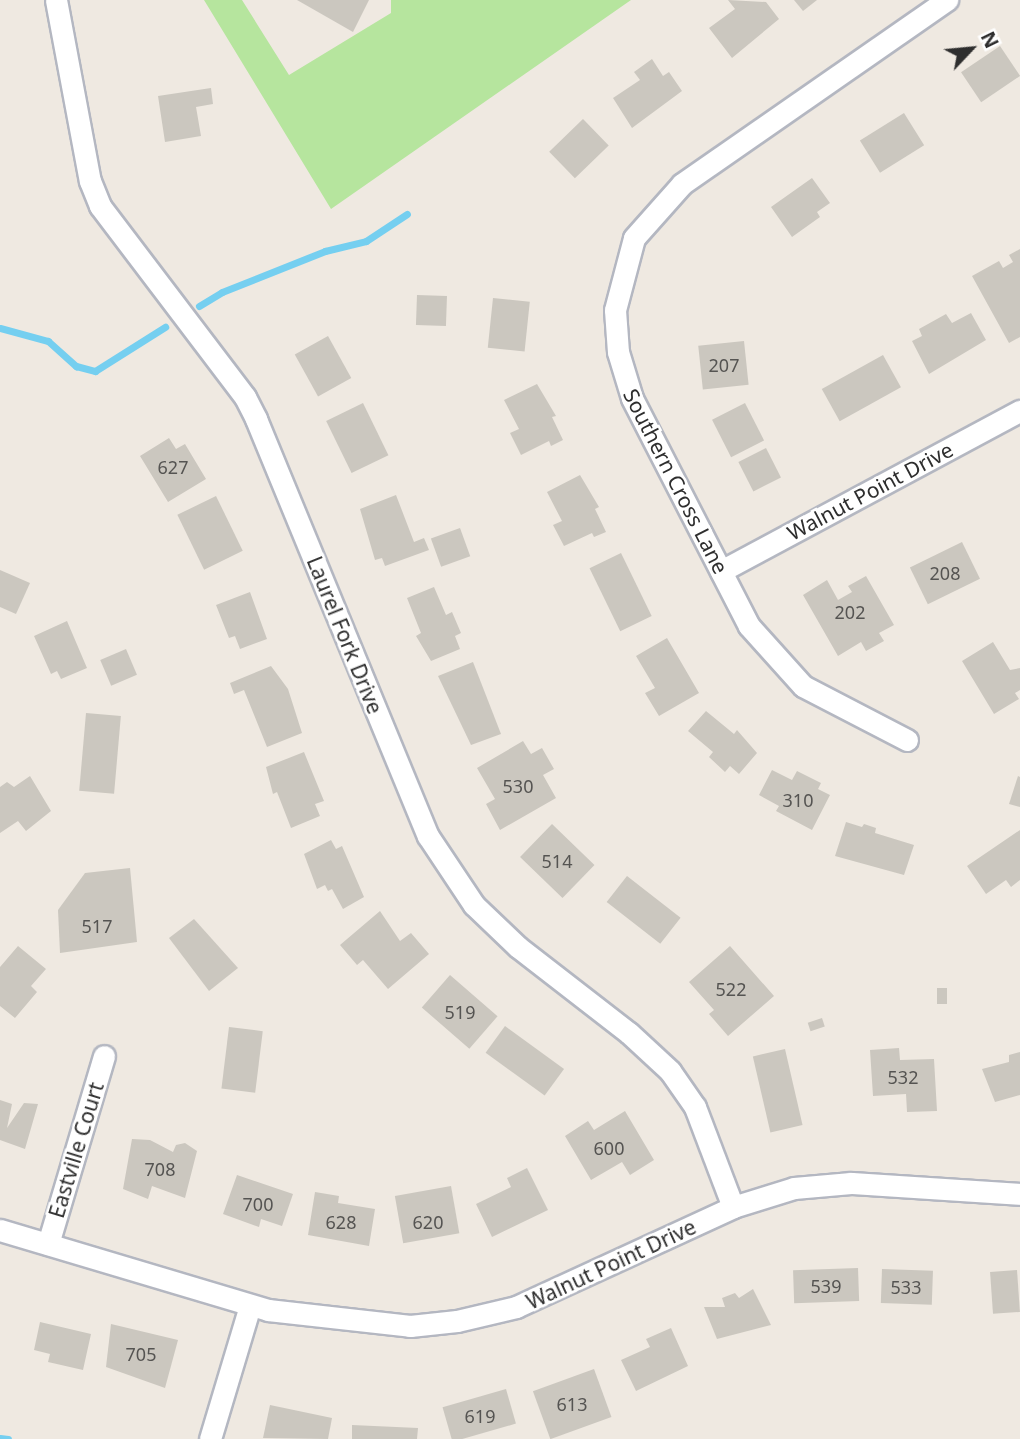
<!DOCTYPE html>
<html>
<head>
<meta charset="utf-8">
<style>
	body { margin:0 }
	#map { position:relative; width:1020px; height:1439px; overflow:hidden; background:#efe9e1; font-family:"Noto Sans",sans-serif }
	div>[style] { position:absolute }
	.green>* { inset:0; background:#b6e59e }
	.stream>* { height:7px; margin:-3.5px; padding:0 3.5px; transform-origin:3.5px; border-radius:3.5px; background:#75cff0 }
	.building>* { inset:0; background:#cbc7bf; transform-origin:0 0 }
	.roads { filter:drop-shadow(2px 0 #b4b7c1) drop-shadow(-2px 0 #b4b7c1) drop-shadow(0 2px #b4b7c1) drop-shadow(0 -2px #b4b7c1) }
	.street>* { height:21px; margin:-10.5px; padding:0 10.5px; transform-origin:10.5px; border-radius:10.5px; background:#fff }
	span { translate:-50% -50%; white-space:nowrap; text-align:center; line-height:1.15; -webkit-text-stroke:5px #fff; paint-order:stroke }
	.number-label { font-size:18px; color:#555452 }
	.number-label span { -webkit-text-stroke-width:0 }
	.street-label { font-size:21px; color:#2e2e2e }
	.north { position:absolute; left:936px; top:14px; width:70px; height:70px; -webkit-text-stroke:5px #fff; paint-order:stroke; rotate:64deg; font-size:19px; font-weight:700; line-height:28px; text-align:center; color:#2e2e2e }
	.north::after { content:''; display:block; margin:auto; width:24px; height:32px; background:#2e2e2e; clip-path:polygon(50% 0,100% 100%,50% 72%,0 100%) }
</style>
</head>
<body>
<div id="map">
	<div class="green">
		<i style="clip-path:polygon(204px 0,242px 0,289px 75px,391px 13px,391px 0,631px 0,331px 209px)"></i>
	</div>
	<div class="stream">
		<i style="left:199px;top:306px;width:27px;rotate:-31deg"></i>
		<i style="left:222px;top:292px;width:111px;rotate:-21.7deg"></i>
		<i style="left:325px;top:251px;width:42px;rotate:-13.7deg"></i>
		<i style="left:366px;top:241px;width:49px;rotate:-33.4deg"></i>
		<i style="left:0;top:328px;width:50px;rotate:15.2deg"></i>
		<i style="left:48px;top:341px;width:38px;rotate:42deg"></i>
		<i style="left:76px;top:366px;width:20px;rotate:15deg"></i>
		<i style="left:95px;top:371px;width:83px;rotate:-32.2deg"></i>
		<i style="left:0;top:1438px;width:8px;rotate:7deg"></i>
	</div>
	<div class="building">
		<i style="clip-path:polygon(297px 0,369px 0,353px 32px)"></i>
		<i style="clip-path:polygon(728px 0,766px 2px,779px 19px,732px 58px,709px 28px,735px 9px)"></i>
		<i style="clip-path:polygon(794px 0,817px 0,803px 11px)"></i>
		<i style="left:1000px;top:46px;width:36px;height:47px;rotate:56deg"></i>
		<i style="clip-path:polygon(652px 59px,663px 76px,669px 72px,682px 91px,632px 128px,613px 98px,640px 80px,634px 72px)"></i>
		<i style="clip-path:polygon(211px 88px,213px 104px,196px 107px,201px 136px,165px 142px,158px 96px)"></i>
		<i style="left:904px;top:113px;width:38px;height:52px;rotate:58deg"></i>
		<i style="left:583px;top:119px;width:37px;height:47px;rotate:46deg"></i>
		<i style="clip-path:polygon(812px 178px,830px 203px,817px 212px,820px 217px,792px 237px,771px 207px)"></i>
		<i style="clip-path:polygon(1020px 249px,1020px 337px,1009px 343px,972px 276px,999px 261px,1003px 268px,1013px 262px,1009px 255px)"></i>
		<i style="left:417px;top:295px;width:30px;height:30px;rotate:2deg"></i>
		<i style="left:493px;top:298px;width:37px;height:50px;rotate:6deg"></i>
		<i style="clip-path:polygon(971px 313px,986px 340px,929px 374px,912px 341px,922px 336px,919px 329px,946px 314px,952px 323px)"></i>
		<i style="left:328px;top:336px;width:48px;height:38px;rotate:61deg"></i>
		<i style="left:744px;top:341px;width:44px;height:46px;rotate:84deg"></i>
		<i style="left:883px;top:355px;width:37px;height:70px;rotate:61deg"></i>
		<i style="clip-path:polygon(537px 384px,556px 416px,552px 417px,563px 440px,551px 446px,549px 441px,521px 455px,510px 433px,519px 429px,504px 400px)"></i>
		<i style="left:363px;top:403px;width:58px;height:41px;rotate:64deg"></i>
		<i style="left:745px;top:403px;width:42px;height:37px;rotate:63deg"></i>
		<i style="clip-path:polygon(169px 438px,176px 449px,185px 444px,206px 479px,168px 502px,140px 456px)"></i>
		<i style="left:766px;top:448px;width:33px;height:31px;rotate:63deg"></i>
		<i style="clip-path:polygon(580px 475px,599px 507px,595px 509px,606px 532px,594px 537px,592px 533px,564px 546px,553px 525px,562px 521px,547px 492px)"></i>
		<i style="clip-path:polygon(396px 495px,414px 542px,424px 538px,429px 550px,385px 566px,382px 558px,375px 560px,360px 509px)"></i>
		<i style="left:216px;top:496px;width:61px;height:43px;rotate:64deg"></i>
		<i style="left:460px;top:528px;width:30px;height:31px;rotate:70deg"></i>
		<i style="left:962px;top:542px;width:41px;height:58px;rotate:64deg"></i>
		<i style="left:621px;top:553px;width:70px;height:35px;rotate:64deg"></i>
		<i style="clip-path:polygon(0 570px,30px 583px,16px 614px,0 607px)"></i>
		<i style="clip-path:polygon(866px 576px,894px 625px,879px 633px,884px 641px,866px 651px,861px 642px,838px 656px,803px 595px,827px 580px,838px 600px,852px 592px,848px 586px)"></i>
		<i style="clip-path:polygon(434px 587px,446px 615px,452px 612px,461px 633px,455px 636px,460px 649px,431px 661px,416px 636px,421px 633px,407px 598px)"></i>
		<i style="clip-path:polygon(250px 592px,267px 639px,240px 649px,235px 636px,229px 638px,216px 605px)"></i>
		<i style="clip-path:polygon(67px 621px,87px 668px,61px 679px,57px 671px,51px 674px,34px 636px)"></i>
		<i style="clip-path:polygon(667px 638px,699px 693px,659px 716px,645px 693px,655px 688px,636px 656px)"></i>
		<i style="clip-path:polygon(993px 642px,1010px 670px,1020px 668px,1020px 690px,1015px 693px,1019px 699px,994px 714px,962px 661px)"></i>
		<i style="left:126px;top:649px;width:28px;height:28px;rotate:67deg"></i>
		<i style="clip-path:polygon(473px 662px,501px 734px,471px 745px,438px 676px)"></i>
		<i style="clip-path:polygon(271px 666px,288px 689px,302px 733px,267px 747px,244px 690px,234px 694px,230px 683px)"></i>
		<i style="clip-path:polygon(706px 711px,734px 734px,737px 730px,757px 753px,739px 774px,730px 766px,725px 772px,709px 757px,713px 752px,688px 731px)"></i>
		<i style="left:86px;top:713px;width:35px;height:78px;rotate:5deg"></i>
		<i style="clip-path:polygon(523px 741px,531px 754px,542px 748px,554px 769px,543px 775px,556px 798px,500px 830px,486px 804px,495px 799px,477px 768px)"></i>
		<i style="clip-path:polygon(304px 752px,324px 801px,315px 804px,320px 816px,291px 828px,277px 792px,273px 794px,266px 767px)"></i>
		<i style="clip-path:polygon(772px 770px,792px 780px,797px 771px,821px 783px,818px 789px,830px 795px,812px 830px,776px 811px,779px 806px,759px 795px)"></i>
		<i style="clip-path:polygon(30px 776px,51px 811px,26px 831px,18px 821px,0 833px,0 787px,7px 782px,14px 787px)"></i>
		<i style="clip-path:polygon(1018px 776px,1020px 777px,1020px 807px,1009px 804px)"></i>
		<i style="clip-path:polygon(846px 822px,862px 827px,864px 824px,876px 828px,875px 833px,914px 845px,904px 875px,835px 856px)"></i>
		<i style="left:552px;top:824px;width:59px;height:46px;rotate:44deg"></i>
		<i style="clip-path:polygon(1020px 830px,1020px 880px,1011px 887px,1006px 880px,986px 894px,967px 866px)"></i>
		<i style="clip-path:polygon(331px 840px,336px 849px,342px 846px,364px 897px,343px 909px,332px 889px,328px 891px,325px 885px,317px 889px,304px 854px)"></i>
		<i style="clip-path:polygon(130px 868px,137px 942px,60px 953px,58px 910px,85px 873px)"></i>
		<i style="left:627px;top:876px;width:68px;height:33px;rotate:38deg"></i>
		<i style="clip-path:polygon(380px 911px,400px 941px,411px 933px,429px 954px,388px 989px,363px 960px,357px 965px,340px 945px)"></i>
		<i style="clip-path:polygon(194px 919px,238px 968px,209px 991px,169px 938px)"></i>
		<i style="clip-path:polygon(18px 946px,46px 969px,31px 986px,37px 992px,15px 1018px,0 1006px,0 967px)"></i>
		<i style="clip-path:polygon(730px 946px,774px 996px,728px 1036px,709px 1014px,714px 1010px,689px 982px)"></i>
		<i style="left:450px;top:975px;width:63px;height:43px;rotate:41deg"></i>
		<i style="left:937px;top:988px;width:10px;height:16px"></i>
		<i style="left:822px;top:1018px;width:9px;height:15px;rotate:72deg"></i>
		<i style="left:505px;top:1026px;width:73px;height:33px;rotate:36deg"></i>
		<i style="left:229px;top:1027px;width:34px;height:62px;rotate:7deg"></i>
		<i style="clip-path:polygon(899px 1048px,900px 1060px,934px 1059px,937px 1111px,907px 1112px,906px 1094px,873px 1096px,870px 1050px)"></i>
		<i style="left:785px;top:1049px;width:78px;height:33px;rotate:77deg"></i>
		<i style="clip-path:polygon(1020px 1052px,1020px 1095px,995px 1102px,982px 1069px,1009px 1062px,1009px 1055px)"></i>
		<i style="clip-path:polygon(0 1100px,12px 1104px,7px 1128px,24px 1103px,38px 1104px,25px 1149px,0 1140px)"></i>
		<i style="clip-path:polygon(625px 1111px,654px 1160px,630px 1175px,622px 1162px,591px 1180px,565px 1136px,588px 1121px,594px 1130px)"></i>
		<i style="clip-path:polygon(132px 1139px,150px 1140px,173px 1152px,176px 1145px,185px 1143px,197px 1151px,185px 1198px,152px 1186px,148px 1199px,123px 1189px)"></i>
		<i style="clip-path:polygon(527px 1168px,548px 1210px,492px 1237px,476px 1204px,511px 1187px,507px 1178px)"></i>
		<i style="clip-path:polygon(237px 1175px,293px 1194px,282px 1226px,261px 1219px,259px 1227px,223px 1214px)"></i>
		<i style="left:451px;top:1186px;width:48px;height:57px;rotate:80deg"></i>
		<i style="clip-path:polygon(315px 1192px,339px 1196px,338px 1203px,375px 1209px,369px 1246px,308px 1235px)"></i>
		<i style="left:858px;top:1268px;width:33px;height:65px;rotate:88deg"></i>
		<i style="left:882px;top:1269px;width:51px;height:34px;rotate:2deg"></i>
		<i style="left:1017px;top:1270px;width:42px;height:27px;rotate:86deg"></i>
		<i style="clip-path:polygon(753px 1289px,771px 1325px,717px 1339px,704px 1307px,725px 1307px,722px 1298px,735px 1293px,739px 1298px)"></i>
		<i style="clip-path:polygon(40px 1322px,91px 1334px,83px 1370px,48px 1362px,50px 1354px,34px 1350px)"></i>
		<i style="clip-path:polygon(111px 1324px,178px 1340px,165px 1388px,106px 1367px)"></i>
		<i style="clip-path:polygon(671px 1328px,688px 1366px,636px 1391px,621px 1360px,650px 1347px,646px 1339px)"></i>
		<i style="left:594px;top:1369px;width:51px;height:65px;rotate:70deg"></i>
		<i style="left:506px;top:1389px;width:36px;height:66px;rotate:74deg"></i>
		<i style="clip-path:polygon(270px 1405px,332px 1418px,328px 1439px,263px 1438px)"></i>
		<i style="clip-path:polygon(352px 1425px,418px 1428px,417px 1439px,352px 1439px)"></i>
	</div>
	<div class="roads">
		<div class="street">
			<i style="left:56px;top:0;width:184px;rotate:79.4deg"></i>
			<i style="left:90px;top:181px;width:27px;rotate:68deg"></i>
			<i style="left:100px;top:206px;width:240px;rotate:52.8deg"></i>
			<i style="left:245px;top:397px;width:25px;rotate:63deg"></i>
			<i style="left:256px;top:419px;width:451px;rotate:67.6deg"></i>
			<i style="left:428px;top:836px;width:83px;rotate:56.3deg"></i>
			<i style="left:474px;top:905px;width:61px;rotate:43.7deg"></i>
			<i style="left:518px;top:947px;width:140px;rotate:37.8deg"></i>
			<i style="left:629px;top:1033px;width:56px;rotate:42.8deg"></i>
			<i style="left:670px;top:1071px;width:44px;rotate:55.2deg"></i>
			<i style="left:695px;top:1107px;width:107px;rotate:69.2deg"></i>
			<i style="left:721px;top:571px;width:339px;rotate:-28.2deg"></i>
			<i style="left:907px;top:740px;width:117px;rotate:-152.6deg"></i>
			<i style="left:803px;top:686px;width:81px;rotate:-132deg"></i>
			<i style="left:749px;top:626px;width:256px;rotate:-117.2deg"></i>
			<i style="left:632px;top:398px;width:48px;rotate:-106.9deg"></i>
			<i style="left:618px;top:352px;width:42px;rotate:-94.1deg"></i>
			<i style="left:615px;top:310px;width:74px;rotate:-75.2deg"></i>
			<i style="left:634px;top:238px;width:72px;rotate:-48.4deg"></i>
			<i style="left:682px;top:184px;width:323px;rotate:-34.8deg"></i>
			<i style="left:0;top:1230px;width:280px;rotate:16.6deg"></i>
			<i style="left:268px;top:1310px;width:143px;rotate:6.4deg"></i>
			<i style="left:410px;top:1326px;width:47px;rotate:-6.1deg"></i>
			<i style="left:457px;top:1321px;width:61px;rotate:-13.3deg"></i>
			<i style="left:516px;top:1307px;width:239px;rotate:-24.7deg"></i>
			<i style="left:733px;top:1207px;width:64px;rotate:-17.3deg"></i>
			<i style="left:794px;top:1188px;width:57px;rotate:-5deg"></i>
			<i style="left:851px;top:1183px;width:169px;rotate:3.7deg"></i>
			<i style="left:48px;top:1244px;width:196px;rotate:-73.4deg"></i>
			<i style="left:210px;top:1439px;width:139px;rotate:-73.3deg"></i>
		</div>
	</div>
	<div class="number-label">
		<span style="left:724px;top:365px">207</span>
		<span style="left:173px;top:467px">627</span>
		<span style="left:945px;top:573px">208</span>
		<span style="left:850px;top:612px">202</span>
		<span style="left:518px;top:786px">530</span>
		<span style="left:798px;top:800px">310</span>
		<span style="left:557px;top:861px">514</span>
		<span style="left:97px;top:926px">517</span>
		<span style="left:731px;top:989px">522</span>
		<span style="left:460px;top:1012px">519</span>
		<span style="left:903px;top:1077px">532</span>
		<span style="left:609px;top:1148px">600</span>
		<span style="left:160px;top:1169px">708</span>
		<span style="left:258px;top:1204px">700</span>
		<span style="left:341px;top:1222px">628</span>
		<span style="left:428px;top:1222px">620</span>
		<span style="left:826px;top:1286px">539</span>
		<span style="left:906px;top:1287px">533</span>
		<span style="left:141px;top:1354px">705</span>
		<span style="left:572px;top:1404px">613</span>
		<span style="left:480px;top:1416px">619</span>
	</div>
	<div class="street-label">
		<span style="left:676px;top:481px;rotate:63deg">Southern Cross Lane</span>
		<span style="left:870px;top:491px;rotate:-28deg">Walnut Point Drive</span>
		<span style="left:345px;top:635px;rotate:68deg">Laurel Fork Drive</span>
		<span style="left:76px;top:1150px;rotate:-73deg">Eastville Court</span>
		<span style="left:611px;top:1264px;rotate:-25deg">Walnut Point Drive</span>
	</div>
	<div class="north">N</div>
</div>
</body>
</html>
